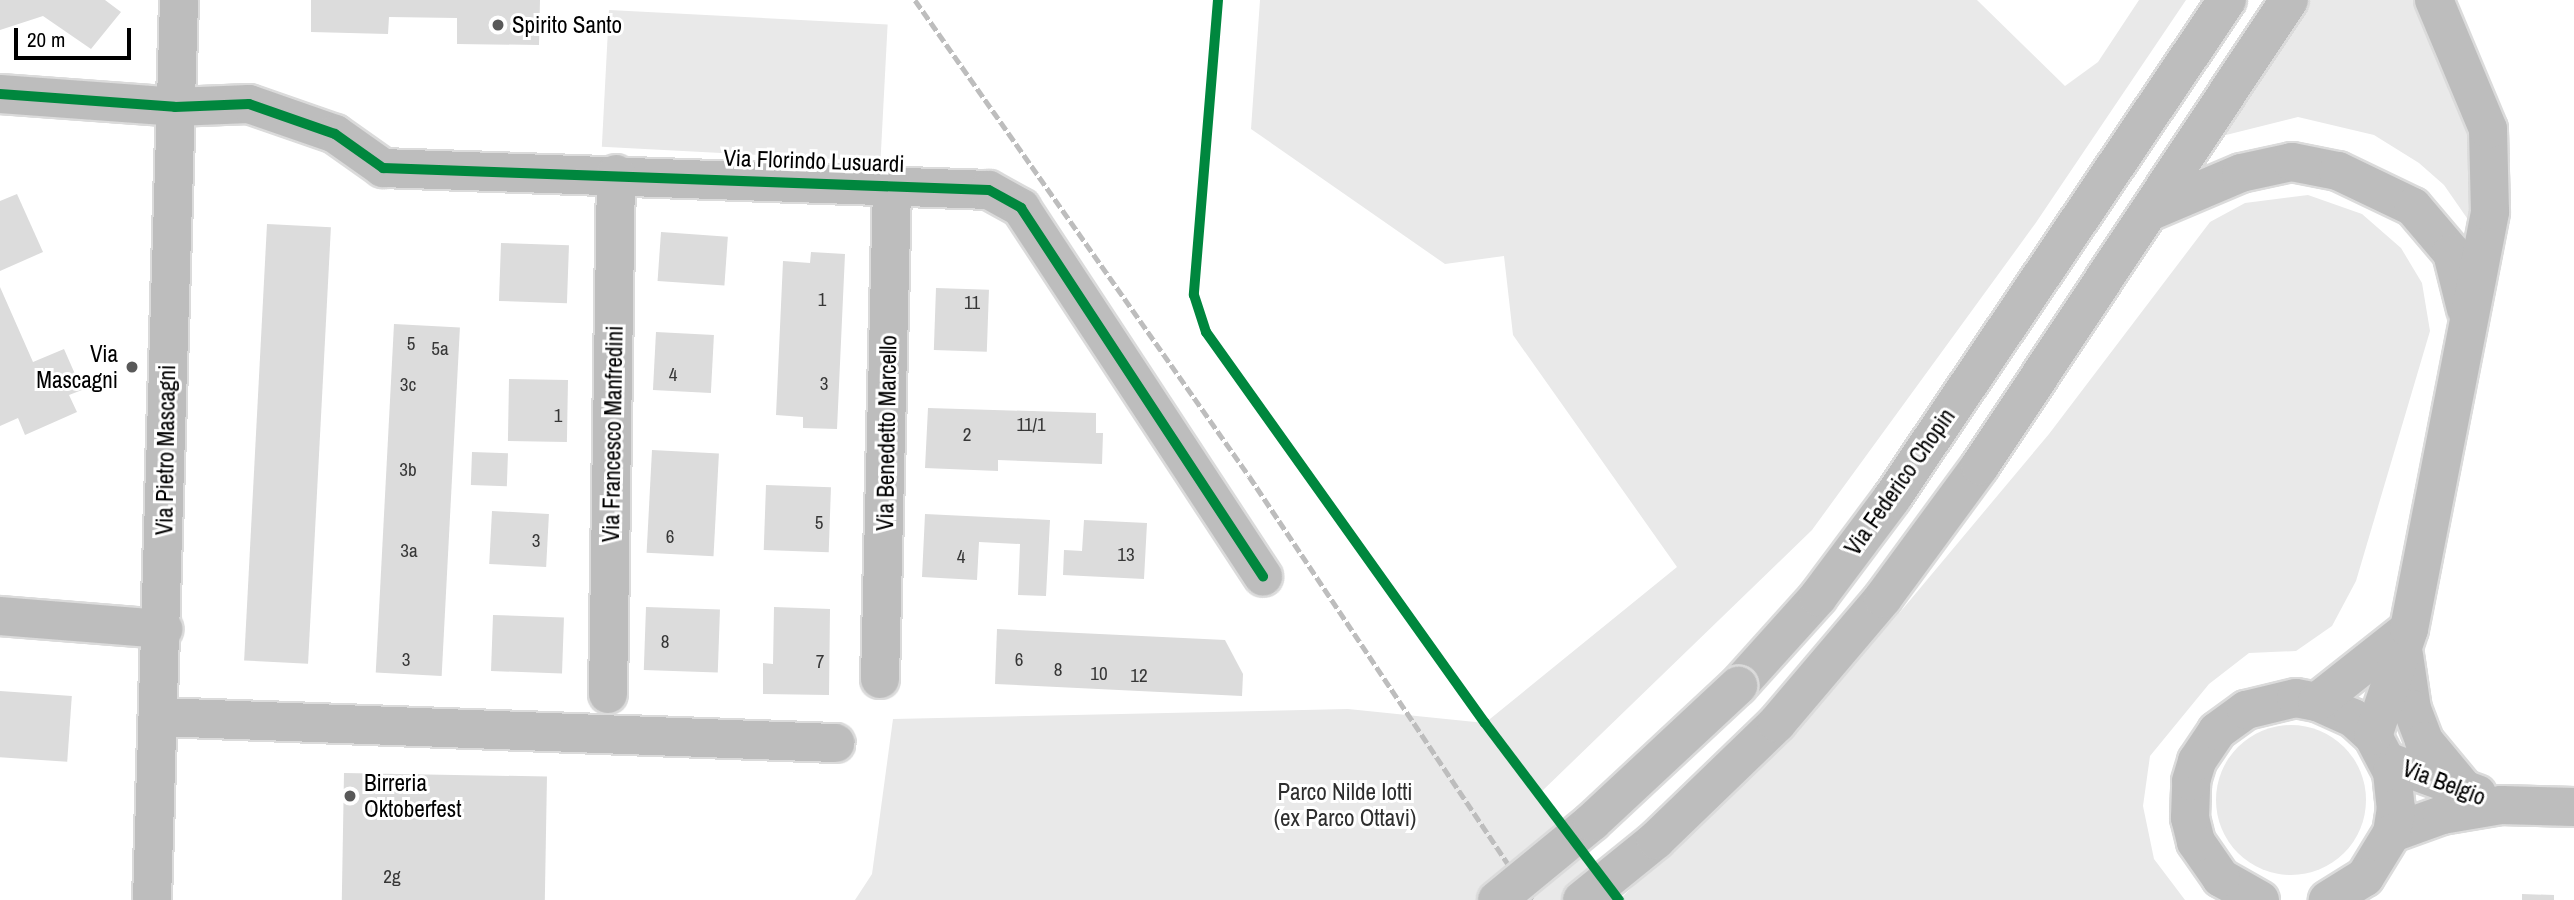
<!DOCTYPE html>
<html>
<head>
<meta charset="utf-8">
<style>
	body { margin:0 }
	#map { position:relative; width:2574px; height:900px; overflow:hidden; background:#fff; font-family:"Archivo Narrow",sans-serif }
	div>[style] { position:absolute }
	.green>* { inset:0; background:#e9e9e9; transform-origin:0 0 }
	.round { border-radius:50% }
	.building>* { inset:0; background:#dcdcdc; transform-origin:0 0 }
	.roads { filter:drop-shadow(2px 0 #dbdbdb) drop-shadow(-2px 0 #dbdbdb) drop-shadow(0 2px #dbdbdb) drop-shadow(0 -2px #dbdbdb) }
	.minor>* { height:38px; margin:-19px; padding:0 19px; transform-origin:19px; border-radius:19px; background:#bdbdbd }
	.primary>* { height:38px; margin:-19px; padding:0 19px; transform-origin:19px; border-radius:19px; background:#bdbdbd }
	.rail>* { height:5px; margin-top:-2.5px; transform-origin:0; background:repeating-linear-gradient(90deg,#bdbdbd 0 10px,transparent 0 13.5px) }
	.bridges { filter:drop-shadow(2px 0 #dbdbdb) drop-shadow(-2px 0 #dbdbdb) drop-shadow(0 2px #dbdbdb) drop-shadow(0 -2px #dbdbdb) }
	.primary-bridge>* { height:38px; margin:-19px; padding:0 19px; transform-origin:19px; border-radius:19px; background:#bdbdbd }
	.cycleway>* { height:10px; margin:-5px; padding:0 5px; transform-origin:5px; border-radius:5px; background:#00873e }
	.dots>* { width:19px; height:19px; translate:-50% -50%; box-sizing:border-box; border:4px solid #fff; border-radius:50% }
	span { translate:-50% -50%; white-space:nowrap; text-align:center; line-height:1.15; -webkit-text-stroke:6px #fff; paint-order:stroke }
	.number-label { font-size:19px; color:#373737 }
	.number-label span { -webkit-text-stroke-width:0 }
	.poi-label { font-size:23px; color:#000 }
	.left { translate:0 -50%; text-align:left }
	.right { translate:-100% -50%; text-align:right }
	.street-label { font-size:23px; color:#000 }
	.park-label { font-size:23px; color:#2e2e2e }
	.scale { position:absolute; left:14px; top:28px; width:117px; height:32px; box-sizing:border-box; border:4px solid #000; border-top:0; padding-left:9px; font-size:21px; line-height:24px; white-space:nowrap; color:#000; -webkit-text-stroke:5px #fff; paint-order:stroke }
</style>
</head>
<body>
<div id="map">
	<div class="green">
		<i style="clip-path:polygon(1260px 0,1977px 0,2065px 86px,2098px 62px,2139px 0,2186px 0,2035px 224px,1812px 530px,1539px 794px,1619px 900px,1787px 737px,1901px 611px,2049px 434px,2210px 222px,2245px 203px,2308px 195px,2362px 214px,2401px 248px,2422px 283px,2430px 331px,2356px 581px,2332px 626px,2296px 651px,2249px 653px,2209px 684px,2150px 756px,2143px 806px,2154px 859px,2185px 900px,855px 900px,872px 874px,893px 719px,1348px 709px,1485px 723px,1677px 567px,1513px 335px,1504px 256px,1445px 264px,1251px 129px)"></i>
		<i style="clip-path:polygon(2310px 0,2416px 0,2470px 113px,2478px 234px,2444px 185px,2419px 163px,2374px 135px,2298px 117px,2222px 136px)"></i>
		<i style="left:609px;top:10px;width:279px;height:137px;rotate:3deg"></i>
		<i class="round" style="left:2216px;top:725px;width:150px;height:150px"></i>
	</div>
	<div class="building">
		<i style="clip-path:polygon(0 0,105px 0,121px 12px,91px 49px,43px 16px,0 30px)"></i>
		<i style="clip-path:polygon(311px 0,540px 0,539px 45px,457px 44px,457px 18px,389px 17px,388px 34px,311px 32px)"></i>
		<i style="clip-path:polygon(17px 194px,43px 252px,0 271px,0 201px)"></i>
		<i style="left:267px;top:224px;width:64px;height:437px;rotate:3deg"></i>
		<i style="left:661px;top:232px;width:67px;height:49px;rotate:4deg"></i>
		<i style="left:501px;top:243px;width:68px;height:58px;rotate:2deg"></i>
		<i style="clip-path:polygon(811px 252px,845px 254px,837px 429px,803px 428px,803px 417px,776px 415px,783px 261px,810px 263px)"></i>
		<i style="clip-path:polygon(0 287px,33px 362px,64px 349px,82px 390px,69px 395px,77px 412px,25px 435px,18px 418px,0 426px)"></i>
		<i style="left:936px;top:288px;width:53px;height:62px;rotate:2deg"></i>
		<i style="left:394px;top:324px;width:66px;height:349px;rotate:3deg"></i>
		<i style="left:656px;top:332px;width:58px;height:58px;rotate:3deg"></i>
		<i style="left:509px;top:379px;width:59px;height:62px;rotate:1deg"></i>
		<i style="clip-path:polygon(928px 408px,1096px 413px,1096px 433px,1103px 433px,1102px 464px,998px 460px,998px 471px,925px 468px)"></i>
		<i style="left:652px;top:450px;width:67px;height:103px;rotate:3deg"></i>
		<i style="left:472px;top:452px;width:36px;height:33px;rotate:2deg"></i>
		<i style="left:766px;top:485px;width:65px;height:65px;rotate:2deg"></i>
		<i style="left:492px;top:511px;width:57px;height:53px;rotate:3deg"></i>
		<i style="clip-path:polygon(925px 514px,1050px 520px,1046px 596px,1018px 595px,1020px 544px,979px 542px,977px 580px,922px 577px)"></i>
		<i style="clip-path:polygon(1084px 520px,1147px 523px,1144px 579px,1063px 575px,1064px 550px,1082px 551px)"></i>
		<i style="left:646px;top:607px;width:74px;height:63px;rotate:2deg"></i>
		<i style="clip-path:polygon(774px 607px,830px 609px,829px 695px,763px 694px,763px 663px,773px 664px)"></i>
		<i style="left:493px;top:615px;width:71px;height:56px;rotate:2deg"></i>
		<i style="clip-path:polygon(997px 629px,1225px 640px,1243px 674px,1242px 696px,995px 684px)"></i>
		<i style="left:0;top:691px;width:72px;height:66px;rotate:4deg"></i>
		<i style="left:344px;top:773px;width:203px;height:127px;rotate:1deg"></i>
		<i style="clip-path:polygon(2522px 894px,2554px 895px,2554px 900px,2522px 900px)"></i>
	</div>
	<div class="roads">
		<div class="minor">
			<i style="left:0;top:94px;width:175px;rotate:4.2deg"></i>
			<i style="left:175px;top:107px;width:74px;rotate:-2.3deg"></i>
			<i style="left:249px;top:104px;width:91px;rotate:19.2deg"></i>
			<i style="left:335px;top:134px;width:59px;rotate:35.3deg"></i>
			<i style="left:383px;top:168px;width:606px;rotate:2.08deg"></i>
			<i style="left:989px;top:190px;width:37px;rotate:29deg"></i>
			<i style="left:1021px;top:208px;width:441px;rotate:56.7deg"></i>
			<i style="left:0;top:616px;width:164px;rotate:4.6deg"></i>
			<i style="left:880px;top:679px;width:493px;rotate:-88.6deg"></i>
			<i style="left:608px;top:694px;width:520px;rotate:-89.12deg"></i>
			<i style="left:160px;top:717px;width:676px;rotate:2.21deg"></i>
			<i style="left:2387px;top:761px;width:96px;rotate:20.1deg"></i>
			<i style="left:2392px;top:833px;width:53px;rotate:-19.8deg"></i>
			<i style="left:2442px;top:815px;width:60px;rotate:-9.6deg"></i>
			<i style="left:2501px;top:805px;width:73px;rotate:1.6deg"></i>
			<i style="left:152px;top:900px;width:900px;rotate:-88.28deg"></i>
			<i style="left:2260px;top:900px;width:45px;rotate:-150.6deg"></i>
			<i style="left:2221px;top:878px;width:44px;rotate:-124.8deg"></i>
			<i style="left:2196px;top:842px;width:25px;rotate:-104deg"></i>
			<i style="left:2190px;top:818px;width:37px;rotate:-88deg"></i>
			<i style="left:2191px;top:781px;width:21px;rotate:-73deg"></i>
			<i style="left:2197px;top:761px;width:36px;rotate:-56deg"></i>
			<i style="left:2217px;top:731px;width:36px;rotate:-36deg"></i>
			<i style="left:2246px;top:710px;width:51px;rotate:-13.5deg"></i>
			<i style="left:2296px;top:698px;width:21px;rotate:11deg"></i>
			<i style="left:2317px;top:702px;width:39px;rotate:24deg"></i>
			<i style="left:2353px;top:718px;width:27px;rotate:42deg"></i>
			<i style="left:2373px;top:736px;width:41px;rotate:62.2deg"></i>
			<i style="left:2392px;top:772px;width:36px;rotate:84deg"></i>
			<i style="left:2396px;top:808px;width:25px;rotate:99deg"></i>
			<i style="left:2392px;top:833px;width:52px;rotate:121.5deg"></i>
			<i style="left:2365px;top:877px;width:44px;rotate:148.1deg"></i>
		</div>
		<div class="primary">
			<i style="left:2149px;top:212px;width:100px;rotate:-23deg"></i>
			<i style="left:2241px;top:173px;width:52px;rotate:-12.2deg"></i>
			<i style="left:2292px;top:162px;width:47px;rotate:11.1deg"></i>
			<i style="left:2338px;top:171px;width:83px;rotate:25.6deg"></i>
			<i style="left:2413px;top:207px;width:60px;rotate:49.7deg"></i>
			<i style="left:2452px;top:253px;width:58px;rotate:76deg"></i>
			<i style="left:2404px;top:655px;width:55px;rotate:81.6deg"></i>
			<i style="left:2412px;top:709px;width:34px;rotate:69deg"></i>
			<i style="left:2424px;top:741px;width:62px;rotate:50.2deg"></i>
			<i style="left:1738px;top:686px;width:120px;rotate:-48deg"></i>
			<i style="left:1818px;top:597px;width:124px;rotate:-53.2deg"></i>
			<i style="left:1892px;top:498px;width:600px;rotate:-56.07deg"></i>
			<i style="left:2317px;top:702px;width:117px;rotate:-38.4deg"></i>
			<i style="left:2373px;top:736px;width:113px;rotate:-71.4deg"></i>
			<i style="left:2409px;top:629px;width:425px;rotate:-79deg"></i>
			<i style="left:2490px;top:212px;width:83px;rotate:-91.4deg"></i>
			<i style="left:2488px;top:129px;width:140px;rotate:-112.7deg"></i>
			<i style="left:1582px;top:900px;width:95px;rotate:-39deg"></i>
			<i style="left:1656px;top:840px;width:168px;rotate:-44deg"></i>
			<i style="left:1777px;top:723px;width:164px;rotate:-49.7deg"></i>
			<i style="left:1883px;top:598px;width:164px;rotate:-53.7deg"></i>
			<i style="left:1980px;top:466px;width:559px;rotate:-56.45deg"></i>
		</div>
	</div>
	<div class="rail">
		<i style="left:915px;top:0;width:581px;rotate:54.94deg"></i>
		<i style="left:1249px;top:476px;width:510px;rotate:56.28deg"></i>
	</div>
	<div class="bridges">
		<div class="primary-bridge">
			<i style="left:1497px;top:900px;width:123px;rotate:-39.4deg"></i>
			<i style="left:1592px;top:822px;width:200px;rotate:-43deg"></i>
		</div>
	</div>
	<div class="cycleway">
		<i style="left:1218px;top:0;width:296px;rotate:94.7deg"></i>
		<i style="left:1194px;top:295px;width:39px;rotate:72deg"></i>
		<i style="left:1206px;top:332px;width:480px;rotate:54.5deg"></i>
		<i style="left:1485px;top:723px;width:222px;rotate:52.9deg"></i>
		<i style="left:0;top:94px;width:175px;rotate:4.2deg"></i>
		<i style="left:175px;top:107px;width:74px;rotate:-2.3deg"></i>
		<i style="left:249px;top:104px;width:91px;rotate:19.2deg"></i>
		<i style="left:335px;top:134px;width:59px;rotate:35.3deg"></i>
		<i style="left:383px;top:168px;width:606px;rotate:2.08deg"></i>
		<i style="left:989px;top:190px;width:37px;rotate:29deg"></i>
		<i style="left:1021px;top:208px;width:441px;rotate:56.7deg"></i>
	</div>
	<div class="dots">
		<i style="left:498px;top:25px;background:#595959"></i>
		<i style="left:132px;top:367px;background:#595959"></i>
		<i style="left:350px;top:796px;background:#595959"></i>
	</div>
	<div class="number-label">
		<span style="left:822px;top:300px">1</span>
		<span style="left:972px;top:303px">11</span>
		<span style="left:411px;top:344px">5</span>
		<span style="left:440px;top:349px">5a</span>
		<span style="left:673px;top:375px">4</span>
		<span style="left:824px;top:384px">3</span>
		<span style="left:408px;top:385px">3c</span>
		<span style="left:558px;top:416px">1</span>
		<span style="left:1031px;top:425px">11/1</span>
		<span style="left:967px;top:435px">2</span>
		<span style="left:408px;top:470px">3b</span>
		<span style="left:819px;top:523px">5</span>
		<span style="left:670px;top:537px">6</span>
		<span style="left:536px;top:541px">3</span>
		<span style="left:409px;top:551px">3a</span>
		<span style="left:1126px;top:555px">13</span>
		<span style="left:961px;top:557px">4</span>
		<span style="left:665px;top:642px">8</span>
		<span style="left:406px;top:660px">3</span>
		<span style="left:1019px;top:660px">6</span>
		<span style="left:820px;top:662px">7</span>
		<span style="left:1058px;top:670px">8</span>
		<span style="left:1099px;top:674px">10</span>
		<span style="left:1139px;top:676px">12</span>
		<span style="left:392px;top:877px">2g</span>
	</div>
	<div class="poi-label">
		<span class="left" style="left:512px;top:25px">Spirito Santo</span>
		<span class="right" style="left:118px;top:367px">Via<br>Mascagni</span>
		<span class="left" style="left:364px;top:796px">Birreria<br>Oktoberfest</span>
	</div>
	<div class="street-label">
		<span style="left:814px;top:161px;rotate:2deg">Via Florindo Lusuardi</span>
		<span style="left:887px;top:433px;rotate:-89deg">Via Benedetto Marcello</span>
		<span style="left:613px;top:434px;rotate:-89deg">Via Francesco Manfredini</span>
		<span style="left:166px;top:450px;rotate:-89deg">Via Pietro Mascagni</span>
		<span style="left:1900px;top:482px;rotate:-55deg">Via Federico Chopin</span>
		<span style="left:2444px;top:783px;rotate:21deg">Via Belgio</span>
	</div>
	<div class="park-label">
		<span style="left:1345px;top:805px">Parco Nilde Iotti<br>(ex Parco Ottavi)</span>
	</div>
	<div class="scale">20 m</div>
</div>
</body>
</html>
